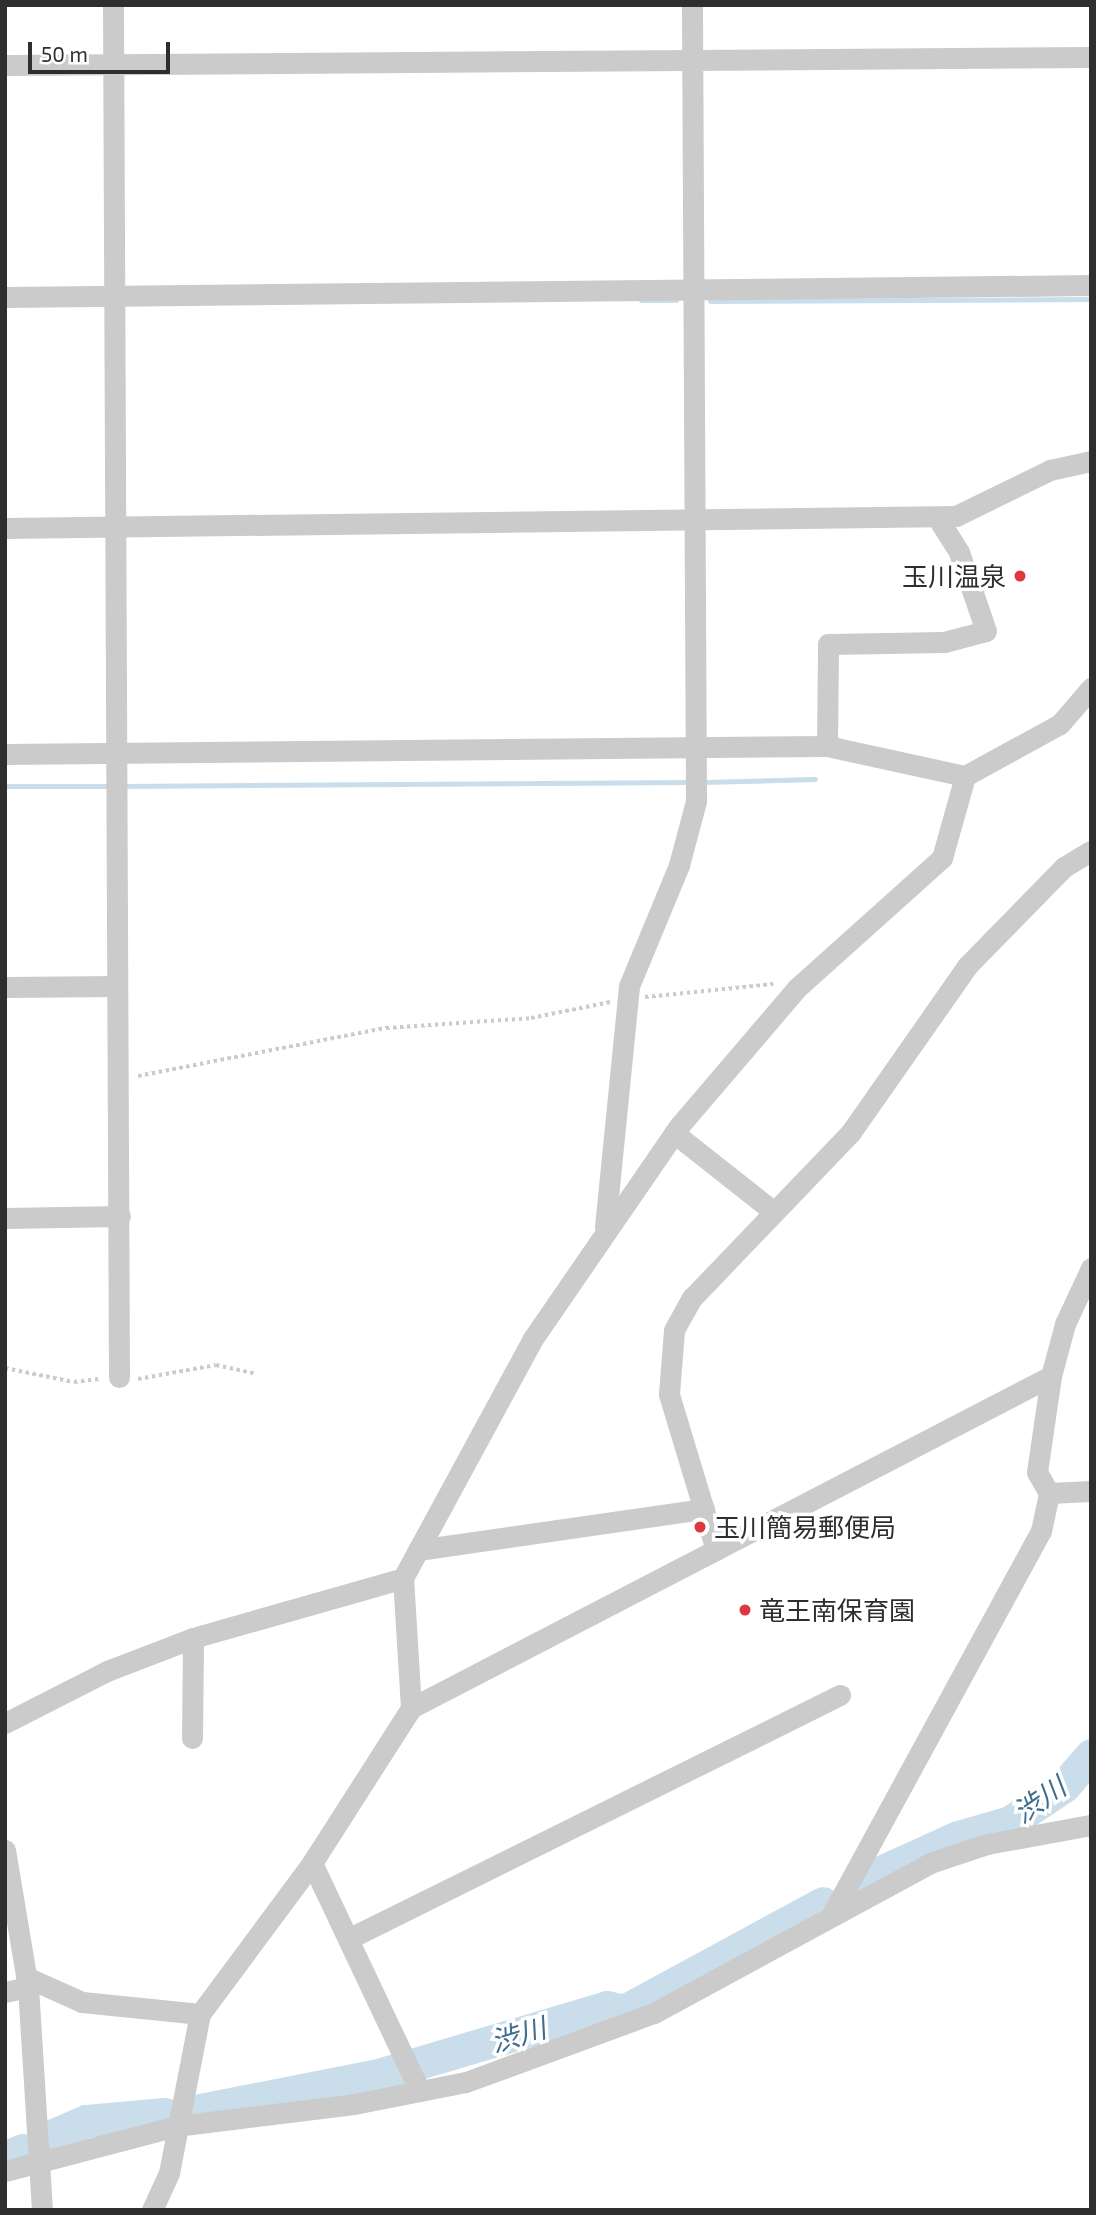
<!DOCTYPE html>
<html>
<head>
<meta charset="utf-8">
<style>
	body { margin:0 }
	#map { position:relative; width:1096px; height:2215px; overflow:hidden; background:#fff; font-family:"Exo 2","Noto Sans JP",sans-serif }
	div>[style] { position:absolute }
	.stream>* { height:5px; margin:-2.5px; padding:0 2.5px; transform-origin:2.5px; border-radius:2.5px; background:#c9ddea }
	.river>* { height:33px; margin:-16.5px; padding:0 16.5px; transform-origin:16.5px; border-radius:16.5px; background:#c9ddea }
	.path>* { height:3.5px; margin-top:-1.75px; transform-origin:0; background:repeating-linear-gradient(90deg,#cbcbcb 0 3.5px,transparent 0 7px) }
	.minor>* { height:21px; margin:-10.5px; padding:0 10.5px; transform-origin:10.5px; border-radius:10.5px; background:#cbcbcb }
	.dots>* { width:19px; height:19px; translate:-50% -50%; box-sizing:border-box; border:4px solid #fff; border-radius:50% }
	span { translate:-50% -50%; white-space:nowrap; text-align:center; line-height:1.15; -webkit-text-stroke:7px #fff; paint-order:stroke }
	.poi-label { font-size:26px; color:#2e2e2e }
	.right { translate:-100% -50%; text-align:right }
	.left { translate:0 -50%; text-align:left }
	.water-label { font-size:28px; color:#3f6d8d; font-style:italic }
	.frame { position:absolute; inset:0; border:7px solid #2e2e2e; pointer-events:none }
	.scale { position:absolute; left:28px; top:42px; width:142px; height:32px; box-sizing:border-box; border:4px solid #2e2e2e; border-top:0; padding-left:9px; font-size:21px; line-height:24px; white-space:nowrap; color:#2e2e2e; -webkit-text-stroke:5px #fff; paint-order:stroke }
</style>
</head>
<body>
<div id="map">
	<div class="stream">
		<i style="left:641px;top:300px;width:35px"></i>
		<i style="left:710px;top:301px;width:381px;rotate:-0.3deg"></i>
		<i style="left:702px;top:782px;width:113px;rotate:-1.5deg"></i>
		<i style="left:5px;top:786px;width:107px"></i>
		<i style="left:122px;top:786px;width:571px;rotate:-0.4deg"></i>
	</div>
	<div class="river">
		<i style="left:863px;top:1880px;width:104px;rotate:-24.4deg"></i>
		<i style="left:958px;top:1837px;width:54px;rotate:-16.1deg"></i>
		<i style="left:1010px;top:1822px;width:65px;rotate:-33.7deg"></i>
		<i style="left:1064px;top:1786px;width:41px;rotate:-48.9deg"></i>
		<i style="left:190px;top:2112px;width:192px;rotate:-11.1deg"></i>
		<i style="left:378px;top:2075px;width:239px;rotate:-16.5deg"></i>
		<i style="left:607px;top:2007px;width:17px;rotate:13deg"></i>
		<i style="left:624px;top:2011px;width:226px;rotate:-28.5deg"></i>
		<i style="left:49px;top:2137px;width:40px;rotate:-23.4deg"></i>
		<i style="left:86px;top:2121px;width:79px;rotate:-5.1deg"></i>
		<i style="left:5px;top:2158px;width:19px;rotate:-25deg"></i>
	</div>
	<div class="path">
		<i style="left:645px;top:997px;width:129px;rotate:-5.8deg"></i>
		<i style="left:138px;top:1076px;width:253px;rotate:-11deg"></i>
		<i style="left:386px;top:1028px;width:145px;rotate:-3.9deg"></i>
		<i style="left:531px;top:1018px;width:81px;rotate:-11.4deg"></i>
		<i style="left:5px;top:1368px;width:70px;rotate:11.5deg"></i>
		<i style="left:74px;top:1382px;width:26px;rotate:-7deg"></i>
		<i style="left:138px;top:1379px;width:79px;rotate:-10.2deg"></i>
		<i style="left:216px;top:1365px;width:42px;rotate:12.4deg"></i>
	</div>
	<div class="minor">
		<i style="left:113px;top:5px;width:1372px;rotate:89.75deg"></i>
		<i style="left:5px;top:65px;width:1086px;rotate:-0.42deg"></i>
		<i style="left:5px;top:297px;width:1086px;rotate:-0.63deg"></i>
		<i style="left:5px;top:528px;width:951px;rotate:-0.72deg"></i>
		<i style="left:956px;top:516px;width:105px;rotate:-26.1deg"></i>
		<i style="left:1050px;top:470px;width:42px;rotate:-12.4deg"></i>
		<i style="left:827px;top:746px;width:141px;rotate:12.3deg"></i>
		<i style="left:5px;top:754px;width:822px;rotate:-0.56deg"></i>
		<i style="left:827px;top:746px;width:102px;rotate:-89.4deg"></i>
		<i style="left:828px;top:644px;width:116px;rotate:-1deg"></i>
		<i style="left:944px;top:642px;width:43px;rotate:-14.7deg"></i>
		<i style="left:986px;top:631px;width:83px;rotate:-108.9deg"></i>
		<i style="left:959px;top:552px;width:41px;rotate:-122.2deg"></i>
		<i style="left:5px;top:987px;width:112px;rotate:-0.5deg"></i>
		<i style="left:674px;top:1133px;width:127px;rotate:38.3deg"></i>
		<i style="left:5px;top:1218px;width:115px;rotate:-1deg"></i>
		<i style="left:605px;top:1227px;width:242px;rotate:-84.3deg"></i>
		<i style="left:629px;top:986px;width:131px;rotate:-67.5deg"></i>
		<i style="left:679px;top:865px;width:66px;rotate:-75.1deg"></i>
		<i style="left:696px;top:801px;width:796px;rotate:-90.29deg"></i>
		<i style="left:1049px;top:1493px;width:42px;rotate:-2.7deg"></i>
		<i style="left:418px;top:1550px;width:289px;rotate:-8.2deg"></i>
		<i style="left:716px;top:1550px;width:163px;rotate:-106.8deg"></i>
		<i style="left:669px;top:1394px;width:64px;rotate:-85.5deg"></i>
		<i style="left:674px;top:1330px;width:37px;rotate:-61deg"></i>
		<i style="left:692px;top:1298px;width:230px;rotate:-46.2deg"></i>
		<i style="left:851px;top:1132px;width:204px;rotate:-55deg"></i>
		<i style="left:968px;top:965px;width:137px;rotate:-45.6deg"></i>
		<i style="left:1064px;top:867px;width:31px;rotate:-31deg"></i>
		<i style="left:411px;top:1708px;width:721px;rotate:-27.42deg"></i>
		<i style="left:5px;top:1723px;width:114px;rotate:-27deg"></i>
		<i style="left:107px;top:1671px;width:92px;rotate:-21deg"></i>
		<i style="left:193px;top:1638px;width:218px;rotate:-15.9deg"></i>
		<i style="left:192px;top:1738px;width:100px;rotate:-89.4deg"></i>
		<i style="left:5px;top:1850px;width:139px;rotate:80.5deg"></i>
		<i style="left:28px;top:1987px;width:223px;rotate:86.4deg"></i>
		<i style="left:312px;top:1863px;width:252px;rotate:64.7deg"></i>
		<i style="left:831px;top:1916px;width:439px;rotate:-61.4deg"></i>
		<i style="left:1041px;top:1531px;width:39px;rotate:-78deg"></i>
		<i style="left:1049px;top:1493px;width:24px;rotate:-120deg"></i>
		<i style="left:1037px;top:1472px;width:97px;rotate:-81.7deg"></i>
		<i style="left:1051px;top:1376px;width:54px;rotate:-74.9deg"></i>
		<i style="left:1065px;top:1324px;width:62px;rotate:-65.1deg"></i>
		<i style="left:350px;top:1938px;width:547px;rotate:-26.38deg"></i>
		<i style="left:26px;top:1977px;width:61px;rotate:24.1deg"></i>
		<i style="left:82px;top:2002px;width:119px;rotate:5.8deg"></i>
		<i style="left:5px;top:1992px;width:24px;rotate:-12deg"></i>
		<i style="left:5px;top:2171px;width:177px;rotate:-14.7deg"></i>
		<i style="left:176px;top:2126px;width:179px;rotate:-7deg"></i>
		<i style="left:354px;top:2104px;width:114px;rotate:-11.1deg"></i>
		<i style="left:466px;top:2082px;width:200px;rotate:-20.2deg"></i>
		<i style="left:654px;top:2013px;width:314px;rotate:-28.5deg"></i>
		<i style="left:930px;top:1863px;width:60px;rotate:-18.4deg"></i>
		<i style="left:987px;top:1844px;width:106px;rotate:-10.4deg"></i>
		<i style="left:152px;top:2210px;width:41px;rotate:-65.3deg"></i>
		<i style="left:169px;top:2173px;width:162px;rotate:-79deg"></i>
		<i style="left:200px;top:2014px;width:188px;rotate:-53.4deg"></i>
		<i style="left:312px;top:1863px;width:184px;rotate:-57.4deg"></i>
		<i style="left:411px;top:1708px;width:130px;rotate:-93.5deg"></i>
		<i style="left:403px;top:1578px;width:271px;rotate:-61.5deg"></i>
		<i style="left:532px;top:1340px;width:261px;rotate:-55.5deg"></i>
		<i style="left:680px;top:1125px;width:180px;rotate:-49.5deg"></i>
		<i style="left:797px;top:988px;width:195px;rotate:-41.9deg"></i>
		<i style="left:942px;top:858px;width:85px;rotate:-74.3deg"></i>
		<i style="left:965px;top:776px;width:108px;rotate:-28.7deg"></i>
		<i style="left:1060px;top:724px;width:48px;rotate:-49.3deg"></i>
	</div>
	<div class="dots">
		<i style="left:1020px;top:576px;background:#de3740"></i>
		<i style="left:700px;top:1527px;background:#de3740"></i>
		<i style="left:745px;top:1610px;background:#de3740"></i>
	</div>
	<div class="poi-label">
		<span class="right" style="left:1006px;top:576px">玉川温泉</span>
		<span class="left" style="left:714px;top:1527px">玉川簡易郵便局</span>
		<span class="left" style="left:759px;top:1610px">竜王南保育園</span>
	</div>
	<div class="water-label">
		<span style="left:1039px;top:1799px;rotate:-35deg">渋川</span>
		<span style="left:518px;top:2034px;rotate:-17deg">渋川</span>
	</div>
	<div class="frame"></div>
	<div class="scale">50 m</div>
</div>
</body>
</html>
